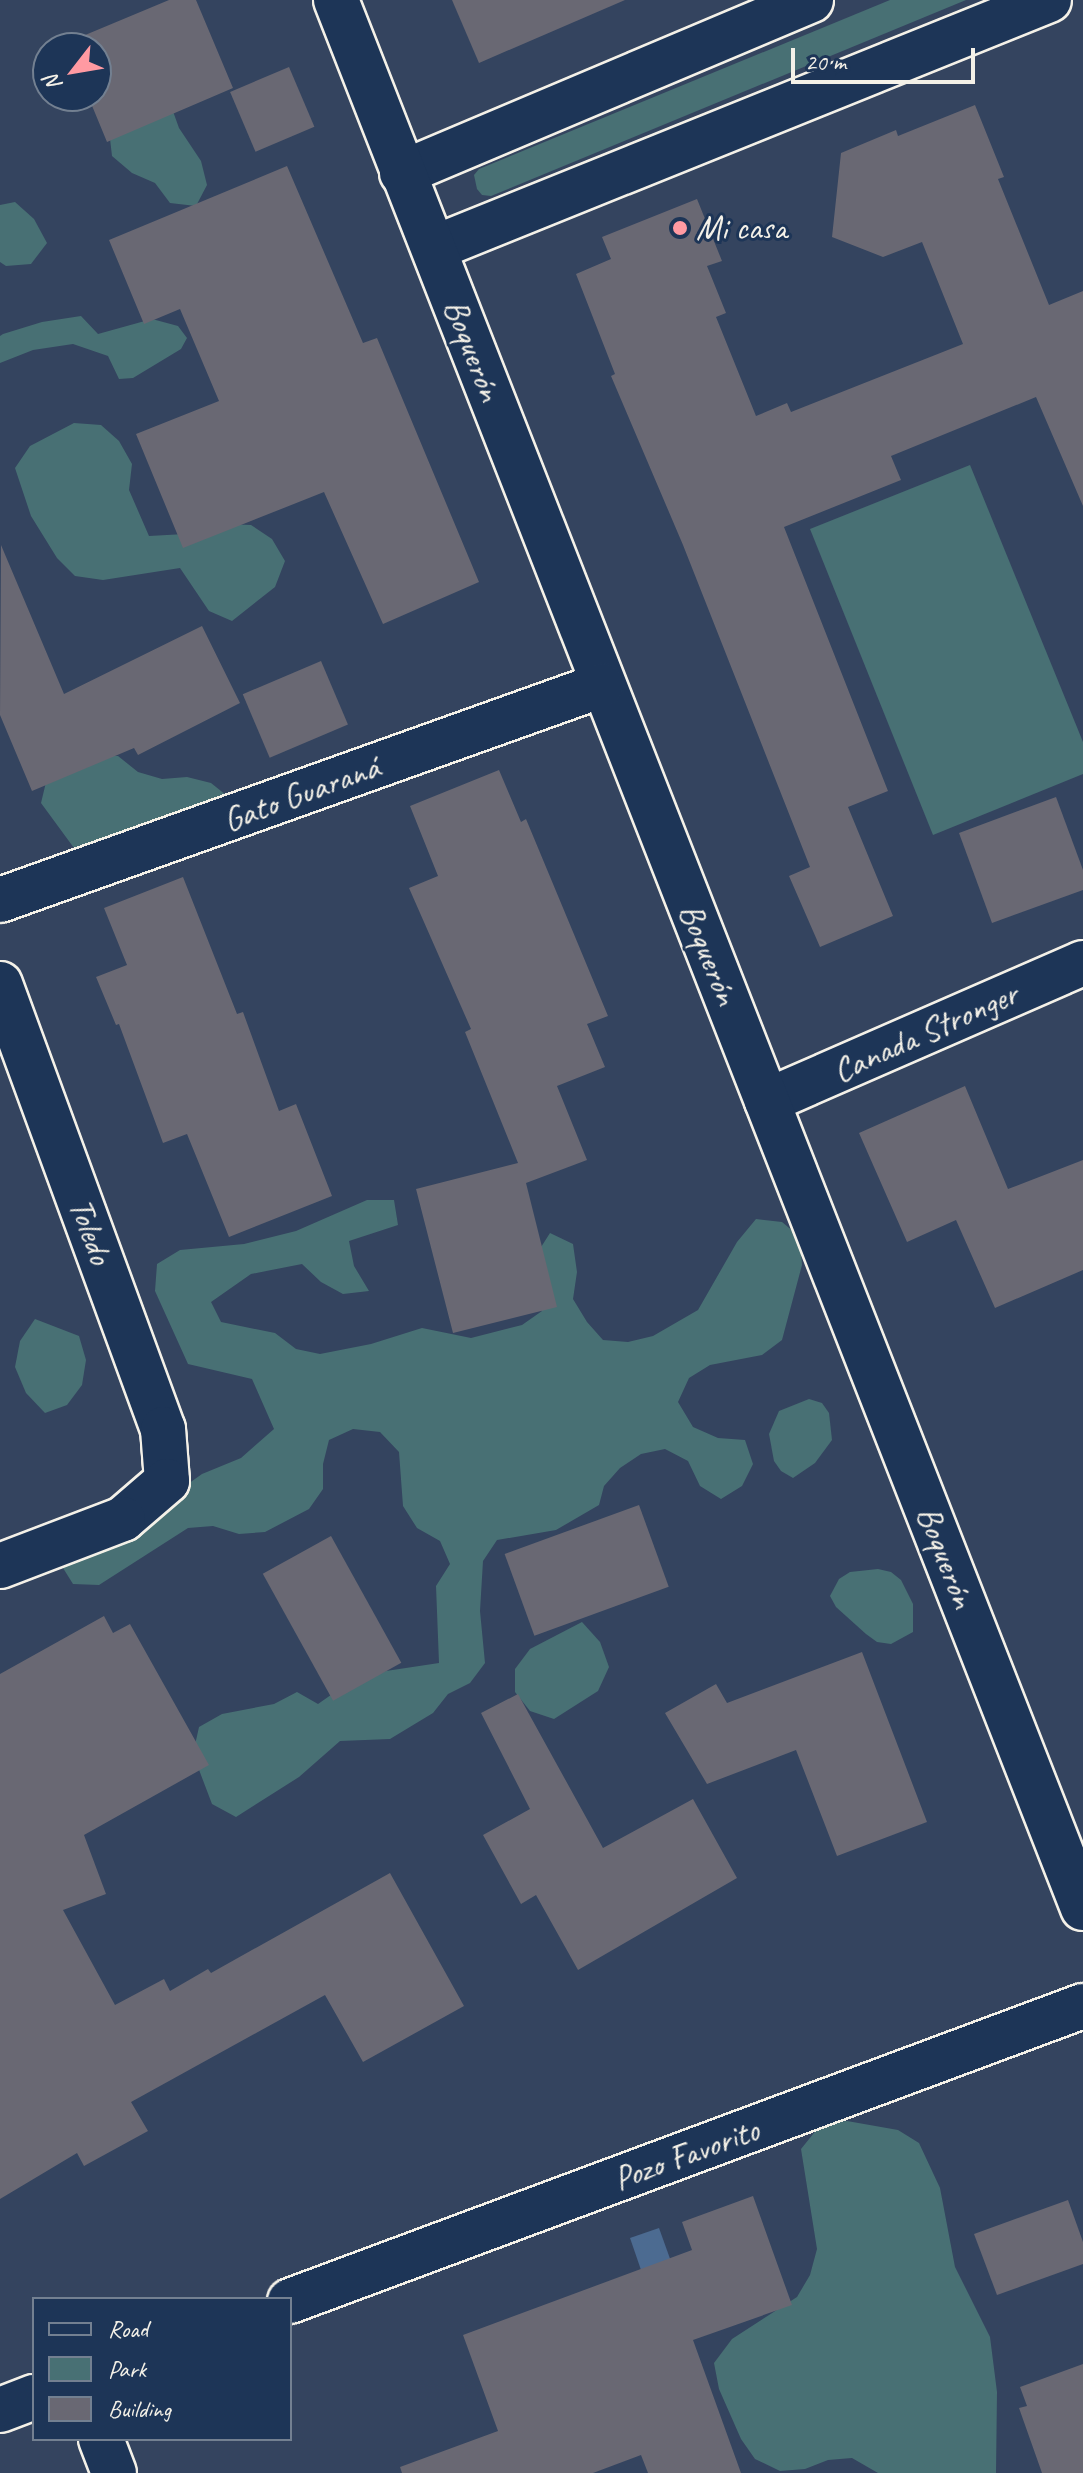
<!DOCTYPE html>
<html>
<head>
<meta charset="utf-8">
<style>
	body { margin:0 }
	#map { position:relative; width:1083px; height:2473px; overflow:hidden; background:#34445f; font-family:Caveat,sans-serif }
	div>[style] { position:absolute }
	.green>* { inset:0; background:#487074 }
	.water>* { inset:0; background:#4c6b91 }
	.building>* { inset:0; background:#696873; transform-origin:0 0 }
	.roads { filter:drop-shadow(2px 0 #f4f1e8) drop-shadow(-2px 0 #f4f1e8) drop-shadow(0 2px #f4f1e8) drop-shadow(0 -2px #f4f1e8) }
	.minor>* { height:44px; margin:-22px; padding:0 22px; transform-origin:22px; border-radius:22px; background:#1d3557 }
	.tertiary>* { height:44px; margin:-22px; padding:0 22px; transform-origin:22px; border-radius:22px; background:#1d3557 }
	.dots>* { width:22px; height:22px; translate:-50% -50%; box-sizing:border-box; border:4px solid #1d3557; border-radius:50% }
	span { translate:-50% -50%; white-space:nowrap; text-align:center; line-height:1.15; -webkit-text-stroke:6px #1d3557; paint-order:stroke }
	.poi-label { font-size:34px; color:#f4f1e8 }
	.left { translate:0 -50%; text-align:left }
	.street-label { font-size:34px; color:#f4f1e8 }
	.legend { position:absolute; left:32px; top:2297px; width:260px; height:144px; box-sizing:border-box; background:#1d3557; border:2px solid #738091; margin:0; padding:10px 14px; list-style:none; font-size:24px; color:#f4f1e8 }
	.legend li { display:flex; align-items:center; gap:16px; height:40px }
	.legend b { width:40px; border:2px solid #738091 }
	.north { position:absolute; left:32px; top:32px; width:80px; height:80px; box-sizing:border-box; background:#1d3557; border:2px solid #738091; border-radius:50%; rotate:239deg; font-size:22px; font-weight:700; line-height:32px; text-align:center; color:#f4f1e8 }
	.north::after { content:''; display:block; margin:auto; width:28px; height:36px; background:#ff9aa2; clip-path:polygon(50% 0,100% 100%,50% 72%,0 100%) }
	.scale { position:absolute; left:791px; top:48px; width:184px; height:36px; box-sizing:border-box; border:4px solid #f4f1e8; border-top:0; padding-left:10px; font-size:24px; line-height:28px; white-space:nowrap; color:#f4f1e8; -webkit-text-stroke:6px #1d3557; paint-order:stroke }
</style>
</head>
<body>
<div id="map">
	<div class="green">
		<i style="clip-path:polygon(890px 0,966px 0,491px 196px,482px 195px,477px 189px,474px 175px,479px 169px)"></i>
		<i style="clip-path:polygon(170px 103px,179px 128px,201px 161px,207px 185px,196px 206px,170px 203px,155px 183px,132px 173px,112px 156px,109px 130px)"></i>
		<i style="clip-path:polygon(15px 202px,34px 219px,47px 243px,31px 264px,6px 266px,0 262px,0 205px)"></i>
		<i style="clip-path:polygon(81px 316px,98px 334px,152px 319px,178px 326px,187px 338px,181px 349px,133px 378px,119px 379px,108px 356px,73px 344px,33px 350px,0 363px,0 336px,3px 334px,42px 322px)"></i>
		<i style="clip-path:polygon(74px 423px,101px 425px,119px 441px,132px 464px,129px 490px,149px 536px,203px 533px,225px 524px,251px 525px,272px 539px,285px 561px,275px 587px,232px 621px,209px 611px,180px 568px,103px 580px,75px 576px,57px 558px,31px 516px,15px 468px,30px 446px)"></i>
		<i style="clip-path:polygon(970px 465px,1083px 742px,1083px 774px,933px 835px,810px 529px)"></i>
		<i style="clip-path:polygon(67px 755px,118px 756px,138px 772px,162px 779px,187px 777px,211px 783px,231px 799px,100px 853px,74px 848px,41px 803px,47px 778px)"></i>
		<i style="clip-path:polygon(367px 1200px,394px 1200px,398px 1225px,349px 1241px,354px 1266px,369px 1291px,343px 1294px,321px 1282px,302px 1264px,251px 1274px,211px 1302px,221px 1322px,275px 1333px,296px 1349px,320px 1354px,371px 1344px,422px 1328px,471px 1338px,522px 1325px,542px 1311px,536px 1255px,550px 1233px,573px 1244px,577px 1272px,573px 1299px,587px 1322px,603px 1340px,628px 1342px,653px 1336px,698px 1310px,737px 1242px,756px 1219px,782px 1222px,800px 1237px,802px 1265px,782px 1340px,762px 1355px,710px 1365px,689px 1378px,678px 1402px,693px 1427px,718px 1438px,745px 1440px,753px 1464px,742px 1486px,721px 1499px,700px 1486px,688px 1461px,665px 1449px,641px 1454px,620px 1468px,604px 1486px,599px 1505px,556px 1530px,497px 1540px,483px 1561px,480px 1611px,485px 1663px,470px 1683px,448px 1694px,433px 1713px,390px 1739px,340px 1741px,299px 1777px,236px 1817px,212px 1804px,193px 1754px,199px 1727px,222px 1714px,274px 1704px,297px 1692px,318px 1704px,338px 1690px,386px 1671px,439px 1663px,436px 1586px,450px 1564px,440px 1541px,417px 1528px,403px 1506px,399px 1452px,380px 1432px,353px 1429px,329px 1440px,323px 1464px,323px 1489px,309px 1509px,265px 1532px,239px 1534px,213px 1526px,188px 1528px,99px 1585px,73px 1584px,58px 1560px,147px 1513px,202px 1474px,241px 1458px,274px 1429px,252px 1379px,188px 1364px,155px 1291px,157px 1264px,180px 1250px,244px 1244px,296px 1231px)"></i>
		<i style="clip-path:polygon(35px 1319px,79px 1336px,86px 1360px,82px 1385px,67px 1405px,45px 1413px,26px 1393px,15px 1367px,20px 1341px)"></i>
		<i style="clip-path:polygon(809px 1399px,822px 1403px,829px 1413px,832px 1440px,815px 1463px,793px 1478px,781px 1471px,774px 1461px,769px 1434px,779px 1411px)"></i>
		<i style="clip-path:polygon(878px 1569px,891px 1572px,901px 1580px,913px 1604px,913px 1632px,891px 1644px,877px 1642px,866px 1634px,836px 1607px,830px 1596px,839px 1579px,850px 1572px)"></i>
		<i style="clip-path:polygon(582px 1622px,600px 1642px,609px 1667px,598px 1691px,554px 1719px,530px 1711px,515px 1692px,515px 1669px,530px 1649px)"></i>
		<i style="clip-path:polygon(847px 2121px,898px 2130px,919px 2143px,940px 2188px,955px 2267px,990px 2337px,997px 2392px,996px 2473px,878px 2473px,852px 2458px,828px 2460px,805px 2469px,780px 2471px,755px 2459px,741px 2439px,719px 2389px,714px 2363px,732px 2339px,797px 2297px,810px 2275px,817px 2249px,801px 2149px,822px 2123px)"></i>
	</div>
	<div class="water">
		<i style="clip-path:polygon(659px 2228px,692px 2320px,652px 2302px,630px 2238px)"></i>
	</div>
	<div class="building">
		<i style="clip-path:polygon(169px 0,196px 0,233px 88px,107px 142px,88px 96px,96px 96px,96px 48px,68px 48px,66px 43px)"></i>
		<i style="clip-path:polygon(452px 0,625px 0,479px 63px)"></i>
		<i style="left:289px;top:67px;width:65px;height:64px;rotate:67deg"></i>
		<i style="clip-path:polygon(975px 105px,1004px 177px,998px 179px,1049px 305px,1083px 291px,1083px 506px,1036px 397px,891px 456px,901px 480px,784px 527px,888px 791px,848px 807px,893px 916px,820px 947px,789px 876px,810px 867px,683px 545px,611px 376px,615px 374px,576px 274px,611px 259px,602px 237px,697px 199px,722px 261px,707px 266px,726px 313px,716px 317px,756px 416px,787px 403px,791px 412px,963px 344px,922px 242px,883px 257px,832px 237px,841px 153px,896px 130px,898px 136px)"></i>
		<i style="clip-path:polygon(287px 166px,363px 343px,377px 338px,479px 582px,383px 624px,324px 492px,183px 548px,136px 434px,219px 401px,180px 309px,144px 324px,109px 240px)"></i>
		<i style="clip-path:polygon(1px 545px,64px 694px,202px 626px,240px 703px,138px 755px,134px 748px,32px 791px,0 715px)"></i>
		<i style="left:321px;top:661px;width:69px;height:85px;rotate:67deg"></i>
		<i style="clip-path:polygon(499px 770px,521px 822px,526px 819px,608px 1016px,587px 1024px,605px 1067px,557px 1086px,587px 1160px,526px 1183px,557px 1307px,453px 1333px,416px 1189px,518px 1163px,465px 1032px,471px 1029px,409px 888px,438px 876px,410px 806px)"></i>
		<i style="clip-path:polygon(1056px 797px,1083px 870px,1083px 890px,992px 923px,959px 833px)"></i>
		<i style="clip-path:polygon(183px 877px,237px 1014px,243px 1012px,279px 1111px,296px 1104px,332px 1196px,229px 1237px,187px 1134px,163px 1143px,119px 1024px,116px 1025px,96px 977px,127px 965px,104px 908px)"></i>
		<i style="clip-path:polygon(965px 1086px,1008px 1189px,1083px 1160px,1083px 1270px,995px 1308px,956px 1220px,907px 1242px,859px 1133px)"></i>
		<i style="left:639px;top:1505px;width:87px;height:143px;rotate:70deg"></i>
		<i style="left:331px;top:1536px;width:145px;height:78px;rotate:61deg"></i>
		<i style="clip-path:polygon(104px 1616px,113px 1633px,130px 1624px,209px 1765px,84px 1835px,106px 1894px,63px 1910px,115px 2005px,164px 1979px,170px 1991px,208px 1969px,211px 1973px,390px 1873px,464px 2006px,363px 2062px,325px 1995px,131px 2102px,148px 2131px,84px 2166px,77px 2153px,0 2199px,0 1674px)"></i>
		<i style="clip-path:polygon(862px 1652px,927px 1822px,837px 1856px,796px 1750px,707px 1784px,665px 1713px,716px 1684px,727px 1703px)"></i>
		<i style="clip-path:polygon(518px 1694px,603px 1848px,693px 1799px,737px 1878px,578px 1970px,536px 1895px,521px 1904px,483px 1835px,530px 1809px,481px 1713px)"></i>
		<i style="clip-path:polygon(753px 2196px,792px 2305px,693px 2340px,741px 2473px,648px 2473px,641px 2455px,593px 2473px,402px 2473px,400px 2467px,498px 2431px,463px 2335px,692px 2250px,682px 2222px)"></i>
		<i style="clip-path:polygon(1068px 2200px,1083px 2242px,1083px 2264px,997px 2295px,974px 2234px)"></i>
		<i style="clip-path:polygon(1083px 2364px,1083px 2473px,1042px 2473px,1019px 2408px,1027px 2406px,1020px 2387px)"></i>
	</div>
	<div class="roads">
		<div class="minor">
			<i style="left:402px;top:173px;width:444px;rotate:-22.9deg"></i>
			<i style="left:434px;top:248px;width:663px;rotate:-21.96deg"></i>
			<i style="left:0;top:984px;width:474px;rotate:69.9deg"></i>
			<i style="left:163px;top:1429px;width:52px;rotate:85.6deg"></i>
			<i style="left:167px;top:1481px;width:58px;rotate:139.2deg"></i>
			<i style="left:123px;top:1519px;width:132px;rotate:159.1deg"></i>
			<i style="left:767px;top:1101px;width:345px;rotate:-23.6deg"></i>
			<i style="left:290px;top:2301px;width:846px;rotate:-20.41deg"></i>
			<i style="left:0;top:2410px;width:36px;rotate:-21deg"></i>
			<i style="left:101px;top:2439px;width:36px;rotate:69deg"></i>
		</div>
		<div class="tertiary">
			<i style="left:336px;top:0;width:2049px;rotate:68.62deg"></i>
			<i style="left:0;top:900px;width:639px;rotate:-19.65deg"></i>
		</div>
	</div>
	<div class="dots">
		<i style="left:680px;top:228px;background:#ff9aa2"></i>
	</div>
	<div class="poi-label">
		<span class="left" style="left:696px;top:228px">Mi casa</span>
	</div>
	<div class="street-label">
		<span style="left:473px;top:350px;rotate:69deg">Boquerón</span>
		<span style="left:301px;top:793px;rotate:-20deg">Gato Guaraná</span>
		<span style="left:709px;top:954px;rotate:68deg">Boquerón</span>
		<span style="left:925px;top:1032px;rotate:-24deg">Canada Stronger</span>
		<span style="left:91px;top:1231px;rotate:70deg">Toledo</span>
		<span style="left:946px;top:1557px;rotate:69deg">Boquerón</span>
		<span style="left:686px;top:2154px;rotate:-20deg">Pozo Favorito</span>
	</div>
	<ul class="legend">
	<li><b style="height:10px;background:#1d3557"></b>Road</li>
	<li><b style="height:22px;background:#487074"></b>Park</li>
	<li><b style="height:22px;background:#696873"></b>Building</li>
	</ul>
	<div class="north">N</div>
	<div class="scale">20 m</div>
</div>
</body>
</html>
